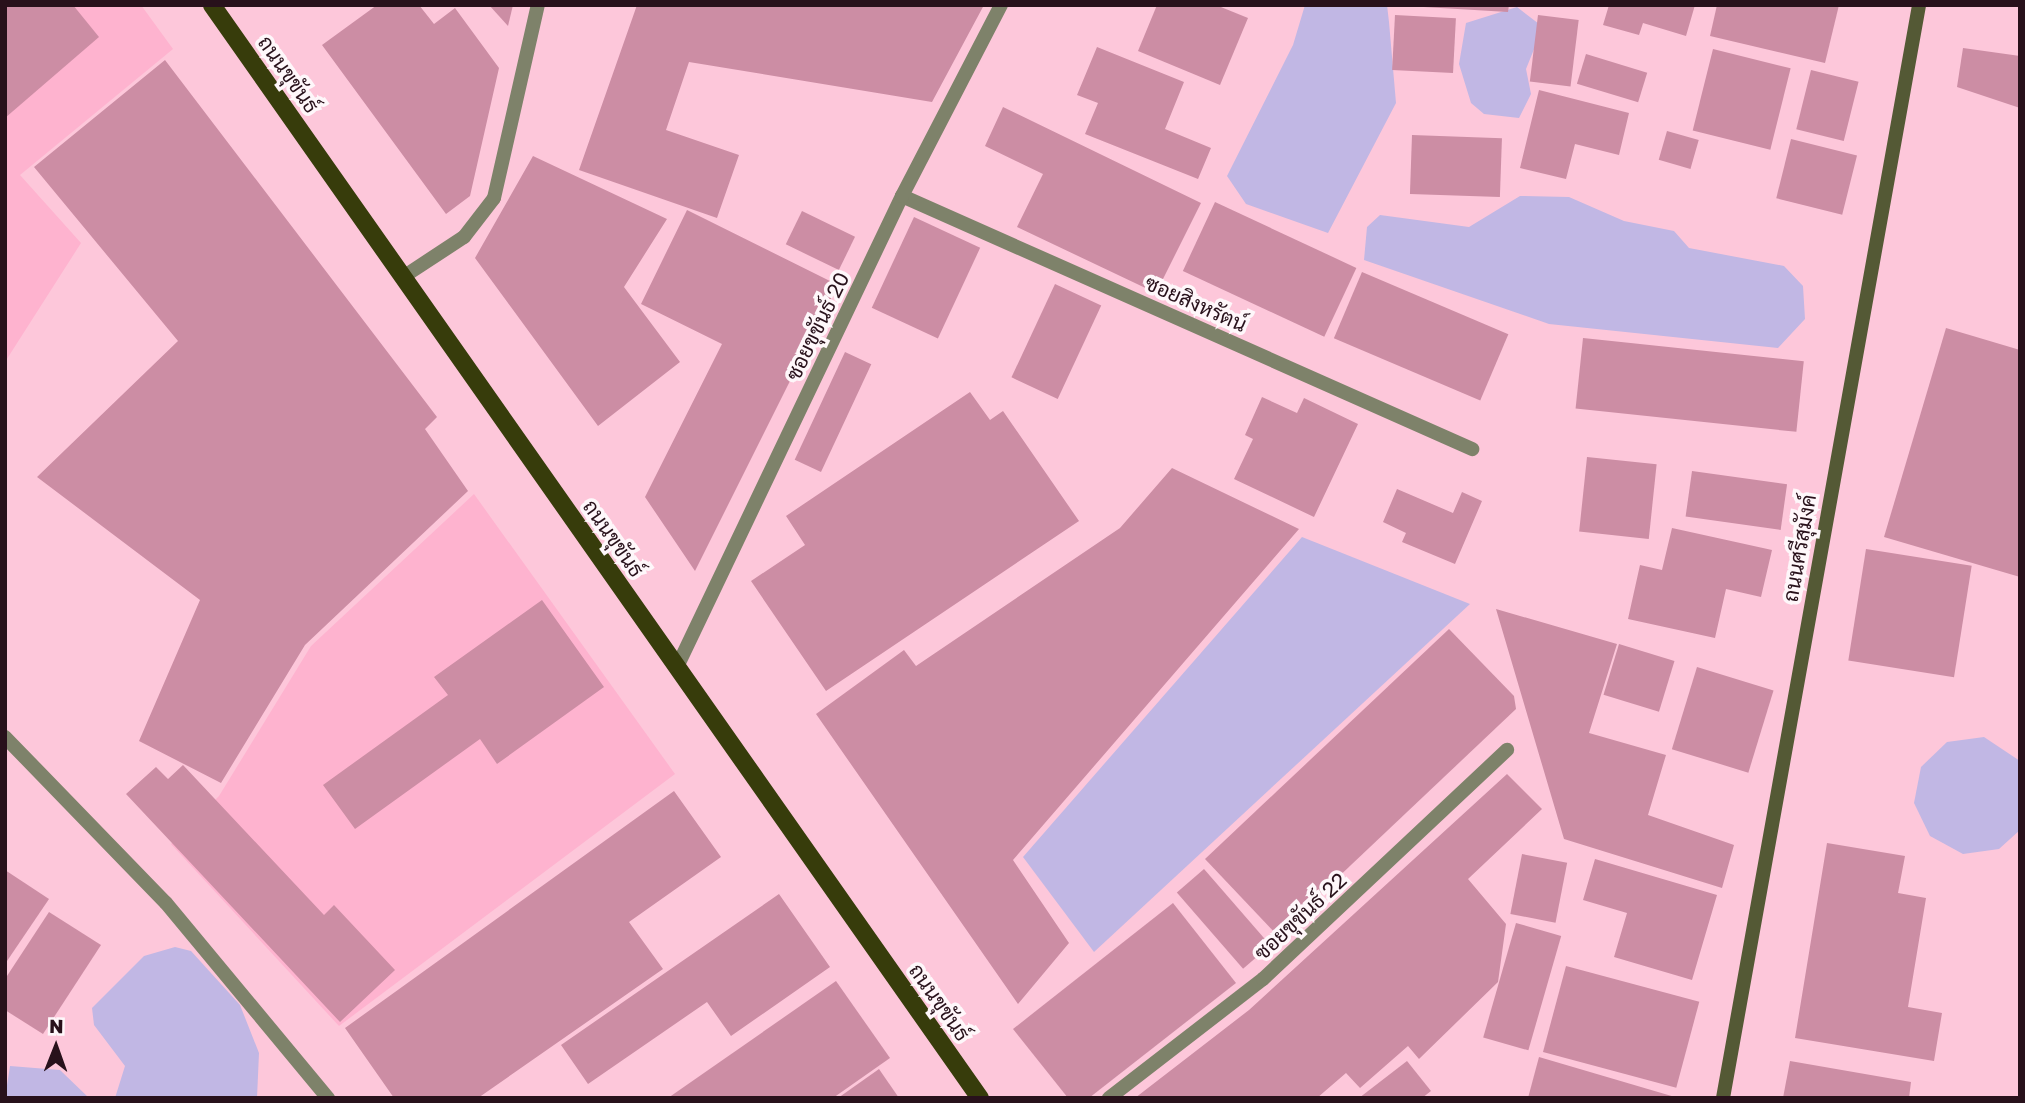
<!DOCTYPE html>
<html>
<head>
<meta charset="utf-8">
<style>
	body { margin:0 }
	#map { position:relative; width:2025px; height:1103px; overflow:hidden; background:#fdc7da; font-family:"Golos Text",Sarabun,sans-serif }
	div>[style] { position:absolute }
	.built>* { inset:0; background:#feb3cf }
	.green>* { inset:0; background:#c1b7e4 }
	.building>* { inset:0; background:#cc8da4; transform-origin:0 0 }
	.lane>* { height:14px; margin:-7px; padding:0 7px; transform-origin:7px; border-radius:7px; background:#7e826a }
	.street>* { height:14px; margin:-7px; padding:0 7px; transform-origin:7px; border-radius:7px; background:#7e826a }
	.secondary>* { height:14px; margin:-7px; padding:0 7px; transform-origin:7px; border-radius:7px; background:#545935 }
	.primary>* { height:18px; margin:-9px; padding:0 9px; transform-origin:9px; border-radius:9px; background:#373c0b }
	span { translate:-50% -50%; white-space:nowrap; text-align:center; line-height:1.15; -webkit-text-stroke:7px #fef7fa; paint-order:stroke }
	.street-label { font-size:21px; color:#28111b }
	.frame { position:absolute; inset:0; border:7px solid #28111b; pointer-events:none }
	.north { position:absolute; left:21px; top:1012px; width:70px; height:70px; -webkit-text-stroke:5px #fef7fa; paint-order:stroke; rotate:1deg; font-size:19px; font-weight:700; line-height:28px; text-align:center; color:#28111b }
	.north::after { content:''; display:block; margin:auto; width:24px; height:32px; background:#28111b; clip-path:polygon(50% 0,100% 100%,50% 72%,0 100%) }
</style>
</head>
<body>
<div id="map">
	<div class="built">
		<i style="clip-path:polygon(5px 5px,141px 5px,173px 49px,20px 175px,81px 243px,5px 362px)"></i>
		<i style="clip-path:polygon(474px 494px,675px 774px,339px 1026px,171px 844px,219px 796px,311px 646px)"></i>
	</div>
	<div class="green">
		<i style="clip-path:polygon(1305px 5px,1387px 5px,1389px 22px,1396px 103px,1328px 233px,1246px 204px,1227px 176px,1293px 45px)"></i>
		<i style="clip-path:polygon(1517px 7px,1543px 27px,1526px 69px,1531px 94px,1519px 118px,1484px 114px,1471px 103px,1459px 64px,1466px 23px)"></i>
		<i style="clip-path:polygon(1520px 196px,1569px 197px,1624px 221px,1674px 231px,1689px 248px,1784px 266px,1803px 286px,1805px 319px,1778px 348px,1549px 324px,1364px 260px,1367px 227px,1380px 215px,1469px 227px)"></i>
		<i style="clip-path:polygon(1302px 537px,1470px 604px,1094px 952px,1023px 857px)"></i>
		<i style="clip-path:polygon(1984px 737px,2020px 761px,2020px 830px,1999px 849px,1963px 854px,1930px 836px,1914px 803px,1921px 767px,1947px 742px)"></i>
		<i style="clip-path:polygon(175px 947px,191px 951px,240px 1005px,259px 1053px,257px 1098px,115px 1098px,125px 1066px,94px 1025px,92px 1008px,144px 956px)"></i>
		<i style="clip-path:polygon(10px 1066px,60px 1070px,89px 1098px,5px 1098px)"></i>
	</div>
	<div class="building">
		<i style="clip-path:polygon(5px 5px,73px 5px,99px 37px,5px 118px)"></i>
		<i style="clip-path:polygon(377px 5px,419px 5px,434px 24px,455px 8px,499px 68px,470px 196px,446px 214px,322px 45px)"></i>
		<i style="clip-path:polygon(489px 5px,513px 5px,508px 26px)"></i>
		<i style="clip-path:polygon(637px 5px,984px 5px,932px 102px,689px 62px,666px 130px,739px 155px,717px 218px,579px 170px)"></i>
		<i style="clip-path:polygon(1157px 5px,1216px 5px,1248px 18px,1220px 85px,1138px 51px)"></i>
		<i style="clip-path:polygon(1390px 5px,1509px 5px,1508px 12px)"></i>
		<i style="clip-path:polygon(1609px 5px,1695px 5px,1686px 36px,1643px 23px,1639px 35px,1603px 25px)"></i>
		<i style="clip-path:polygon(1717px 5px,1839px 5px,1825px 63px,1710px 36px)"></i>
		<i style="left:1395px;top:15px;width:61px;height:55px;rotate:3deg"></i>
		<i style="left:1538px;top:15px;width:41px;height:67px;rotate:7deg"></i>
		<i style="clip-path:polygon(1097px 47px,1184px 82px,1165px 129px,1211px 148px,1198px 179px,1085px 134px,1098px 103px,1077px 95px)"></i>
		<i style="clip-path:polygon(1963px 48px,2020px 56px,2020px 108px,1957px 87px)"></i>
		<i style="left:1713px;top:49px;width:80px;height:84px;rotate:14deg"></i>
		<i style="left:1586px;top:54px;width:64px;height:31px;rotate:17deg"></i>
		<i style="clip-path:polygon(165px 60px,437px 417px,425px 429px,468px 491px,305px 645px,221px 783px,139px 741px,200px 600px,37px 477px,178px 341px,34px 167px)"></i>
		<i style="left:1811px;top:70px;width:49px;height:61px;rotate:14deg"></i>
		<i style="clip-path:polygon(1539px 90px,1629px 113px,1619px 155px,1575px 144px,1566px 179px,1520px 168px)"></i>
		<i style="clip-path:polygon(1003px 107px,1201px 203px,1156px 293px,1017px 227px,1043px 174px,985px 146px)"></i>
		<i style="left:1667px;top:131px;width:33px;height:30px;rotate:16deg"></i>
		<i style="left:1412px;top:135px;width:90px;height:59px;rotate:2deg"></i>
		<i style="left:1791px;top:139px;width:68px;height:61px;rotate:14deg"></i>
		<i style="clip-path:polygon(533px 156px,667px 219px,624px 287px,680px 362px,598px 426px,475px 258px)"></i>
		<i style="left:1215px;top:202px;width:156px;height:76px;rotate:25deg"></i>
		<i style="clip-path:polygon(687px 210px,838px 285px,695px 571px,645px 497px,722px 344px,641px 304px)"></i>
		<i style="left:802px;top:211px;width:59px;height:37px;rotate:26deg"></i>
		<i style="left:914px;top:217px;width:73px;height:100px;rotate:25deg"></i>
		<i style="left:1362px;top:272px;width:159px;height:72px;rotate:23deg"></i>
		<i style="left:1055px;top:284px;width:51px;height:103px;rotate:25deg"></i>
		<i style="clip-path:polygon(1946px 328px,2020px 350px,2020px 577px,1884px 537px)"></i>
		<i style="left:1583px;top:338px;width:222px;height:71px;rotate:6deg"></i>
		<i style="left:845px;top:352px;width:29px;height:119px;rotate:25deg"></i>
		<i style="clip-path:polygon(970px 392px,990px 420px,1003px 411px,1079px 521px,826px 691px,751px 581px,805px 545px,786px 516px)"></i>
		<i style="clip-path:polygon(1262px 397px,1297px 413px,1304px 398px,1358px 424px,1314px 517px,1234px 479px,1253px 439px,1245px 435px)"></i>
		<i style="left:1587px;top:457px;width:70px;height:75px;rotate:6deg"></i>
		<i style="clip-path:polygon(1172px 468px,1299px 529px,1013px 860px,1069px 943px,1018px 1004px,816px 714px,904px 650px,916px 666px,1120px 528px)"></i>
		<i style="left:1692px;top:471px;width:96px;height:46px;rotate:8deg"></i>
		<i style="clip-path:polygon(1397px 489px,1453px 513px,1462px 492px,1482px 501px,1455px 564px,1402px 542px,1406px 533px,1383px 522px)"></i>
		<i style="clip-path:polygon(1672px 528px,1772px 550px,1761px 597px,1726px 589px,1715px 638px,1628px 619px,1640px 565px,1662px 570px)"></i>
		<i style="left:1866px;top:549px;width:107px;height:113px;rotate:9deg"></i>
		<i style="clip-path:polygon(542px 600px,604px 687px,497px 764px,480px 739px,355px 829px,323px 785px,448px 695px,434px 677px)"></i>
		<i style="clip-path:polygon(1496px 609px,1617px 644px,1589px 733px,1666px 755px,1648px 815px,1734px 845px,1722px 888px,1564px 839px)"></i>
		<i style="clip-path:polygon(1449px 629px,1514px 696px,1516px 709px,1277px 935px,1205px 859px)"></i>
		<i style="left:1619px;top:644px;width:58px;height:53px;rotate:17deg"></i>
		<i style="left:1697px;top:667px;width:80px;height:86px;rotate:17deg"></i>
		<i style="clip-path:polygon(183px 765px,324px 915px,334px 905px,395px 970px,340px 1022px,126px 794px,156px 767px,168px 779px)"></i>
		<i style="clip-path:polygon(1507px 774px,1542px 809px,1468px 879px,1506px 924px,1498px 982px,1419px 1059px,1408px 1046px,1360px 1088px,1346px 1073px,1317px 1098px,1135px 1098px,1249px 1010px)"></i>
		<i style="clip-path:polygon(674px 791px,721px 857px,629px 922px,663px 969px,478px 1098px,394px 1098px,345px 1028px)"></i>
		<i style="clip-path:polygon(1827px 843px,1905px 856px,1898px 893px,1926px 898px,1908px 1007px,1942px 1013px,1934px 1061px,1795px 1038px)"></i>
		<i style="left:1522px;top:854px;width:46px;height:61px;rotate:11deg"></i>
		<i style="clip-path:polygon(1595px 859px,1717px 895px,1692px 980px,1614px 957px,1627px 913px,1583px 900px)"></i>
		<i style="left:1204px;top:869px;width:101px;height:36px;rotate:49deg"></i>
		<i style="clip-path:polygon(5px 870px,49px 899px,5px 964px)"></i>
		<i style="clip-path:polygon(779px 894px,830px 967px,731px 1036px,707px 1002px,588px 1084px,561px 1045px)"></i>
		<i style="clip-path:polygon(1173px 903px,1236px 983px,1089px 1098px,1068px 1098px,1013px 1029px)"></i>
		<i style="clip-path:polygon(49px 912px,101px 945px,43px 1034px,5px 1010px,5px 979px)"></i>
		<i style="left:1516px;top:923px;width:47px;height:119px;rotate:16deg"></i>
		<i style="left:1566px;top:966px;width:138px;height:89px;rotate:15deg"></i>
		<i style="clip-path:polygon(836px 981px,890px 1058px,833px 1098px,668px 1098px)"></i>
		<i style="clip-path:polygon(1539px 1057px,1675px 1097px,1675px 1098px,1528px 1098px)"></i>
		<i style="clip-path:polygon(1407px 1061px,1431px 1091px,1422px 1098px,1359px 1098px)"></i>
		<i style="clip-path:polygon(1790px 1061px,1911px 1082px,1909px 1098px,1783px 1098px)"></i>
		<i style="clip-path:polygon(879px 1069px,899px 1098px,838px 1098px)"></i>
	</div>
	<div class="lane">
		<i style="left:902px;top:196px;width:624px;rotate:23.93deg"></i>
		<i style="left:403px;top:277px;width:73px;rotate:-33.3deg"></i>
		<i style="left:464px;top:237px;width:49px;rotate:-52.4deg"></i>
		<i style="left:494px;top:198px;width:198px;rotate:-77.2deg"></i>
		<i style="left:5px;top:737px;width:231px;rotate:45.9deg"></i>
		<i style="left:166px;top:903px;width:254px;rotate:50.3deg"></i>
	</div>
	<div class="street">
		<i style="left:677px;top:667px;width:522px;rotate:-64.47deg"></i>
		<i style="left:902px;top:196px;width:215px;rotate:-62.6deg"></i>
		<i style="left:1109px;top:1098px;width:195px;rotate:-37.7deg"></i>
		<i style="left:1263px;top:979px;width:335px;rotate:-43.2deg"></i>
	</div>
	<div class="secondary">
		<i style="left:1723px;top:1098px;width:1110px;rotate:-79.83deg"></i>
	</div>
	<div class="primary">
		<i style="left:212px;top:5px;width:1336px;rotate:54.91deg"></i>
	</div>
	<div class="street-label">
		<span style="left:289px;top:74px;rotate:55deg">ถนนขุขันธ์</span>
		<span style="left:1196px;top:303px;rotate:24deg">ซอยสิงหรัตน์</span>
		<span style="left:817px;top:326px;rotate:-64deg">ซอยขุขันธ์ 20</span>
		<span style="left:614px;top:538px;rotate:55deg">ถนนขุขันธ์</span>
		<span style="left:1799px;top:548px;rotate:-80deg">ถนนศรีสุมังค์</span>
		<span style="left:1300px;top:916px;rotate:-43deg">ซอยขุขันธ์ 22</span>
		<span style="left:940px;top:1002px;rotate:55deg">ถนนขุขันธ์</span>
	</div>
	<div class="frame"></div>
	<div class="north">N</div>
</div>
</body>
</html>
